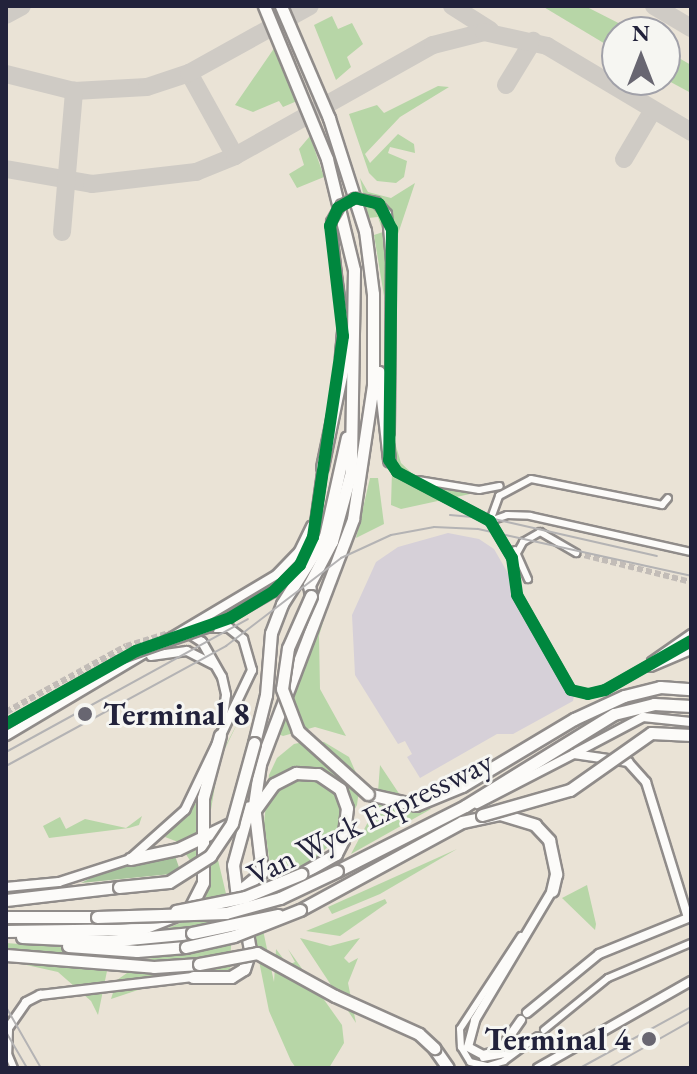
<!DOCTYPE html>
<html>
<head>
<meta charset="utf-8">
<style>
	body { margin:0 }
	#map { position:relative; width:697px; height:1074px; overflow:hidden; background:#eae3d6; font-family:"EB Garamond",serif }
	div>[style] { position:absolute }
	.industrial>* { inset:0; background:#d6d0d8 }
	.green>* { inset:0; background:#b7d6a7 }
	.forest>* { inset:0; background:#a8c69d }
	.taxiway>* { height:18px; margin:-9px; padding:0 9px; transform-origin:9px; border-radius:9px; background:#cfcbc5 }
	.street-tunnel>* { height:6px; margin-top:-3px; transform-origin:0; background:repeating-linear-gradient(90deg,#c2bcb7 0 6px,transparent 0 9px) }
	.roads { filter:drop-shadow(2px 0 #908c8a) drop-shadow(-2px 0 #908c8a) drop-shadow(0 2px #908c8a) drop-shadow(0 -2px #908c8a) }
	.street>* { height:6px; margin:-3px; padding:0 3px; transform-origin:3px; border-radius:3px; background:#fcfbf9 }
	.secondary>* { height:8px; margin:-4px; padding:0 4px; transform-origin:4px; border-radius:4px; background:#fcfbf9 }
	.highway>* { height:11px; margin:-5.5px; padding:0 5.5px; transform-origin:5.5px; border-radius:5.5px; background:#fcfbf9 }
	.tram>* { height:2px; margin:-1px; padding:0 1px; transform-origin:1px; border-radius:1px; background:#b4b3b4 }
	.bridges { filter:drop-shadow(2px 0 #908c8a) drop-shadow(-2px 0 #908c8a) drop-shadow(0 2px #908c8a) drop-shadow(0 -2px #908c8a) }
	.street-bridge>* { height:6px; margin:-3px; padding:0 3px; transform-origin:3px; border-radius:3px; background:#fcfbf9 }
	.secondary-bridge>* { height:8px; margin:-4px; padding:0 4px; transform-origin:4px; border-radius:4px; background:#fcfbf9 }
	.highway-bridge>* { height:11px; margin:-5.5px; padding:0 5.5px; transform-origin:5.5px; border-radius:5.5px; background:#fcfbf9 }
	.cycleway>* { height:12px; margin:-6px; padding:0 6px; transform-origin:6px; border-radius:6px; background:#00873e }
	.dots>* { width:22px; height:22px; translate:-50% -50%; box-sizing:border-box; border:4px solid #f6f6f2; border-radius:50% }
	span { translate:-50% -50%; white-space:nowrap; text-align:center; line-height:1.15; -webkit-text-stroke:6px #f6f6f2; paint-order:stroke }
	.poi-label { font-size:32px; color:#22223b; font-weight:700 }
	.left { translate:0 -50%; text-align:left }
	.right { translate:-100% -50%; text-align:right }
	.street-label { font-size:32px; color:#22223b }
	.frame { position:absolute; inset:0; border:8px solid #22223b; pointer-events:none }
	.north { position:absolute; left:601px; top:16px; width:80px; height:80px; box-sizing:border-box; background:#f6f6f2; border:2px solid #a1a1a9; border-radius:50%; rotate:0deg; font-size:22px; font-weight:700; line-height:32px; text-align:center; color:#22223b }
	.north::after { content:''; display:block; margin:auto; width:28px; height:36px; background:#686671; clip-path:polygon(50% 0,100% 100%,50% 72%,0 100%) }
</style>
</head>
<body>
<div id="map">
	<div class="industrial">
		<i style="clip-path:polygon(448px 533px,479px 539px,494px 549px,575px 690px,573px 701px,513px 734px,497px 734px,420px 778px,407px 757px,412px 754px,405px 741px,398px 744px,355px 675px,352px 615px,376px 562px,398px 547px)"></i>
	</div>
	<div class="green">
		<i style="clip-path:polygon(542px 6px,585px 6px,636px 32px,617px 32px,617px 51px)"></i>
		<i style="clip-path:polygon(332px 16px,338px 29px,352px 23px,363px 44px,347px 57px,351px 67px,336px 80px,314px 25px)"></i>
		<i style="clip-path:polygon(275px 47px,297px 101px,283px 107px,279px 101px,253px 112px,235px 105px)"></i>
		<i style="clip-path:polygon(665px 50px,691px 65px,691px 93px,665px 79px)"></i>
		<i style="clip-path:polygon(438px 86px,449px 87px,400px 117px,365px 154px,370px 163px,398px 134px,414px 144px,415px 153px,390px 147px,388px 153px,407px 161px,404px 177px,396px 183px,377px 181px,369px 173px,349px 114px,377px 105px,384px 113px)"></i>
		<i style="clip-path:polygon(310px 136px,324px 177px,297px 188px,289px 174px,304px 165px,299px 149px)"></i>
		<i style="clip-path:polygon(360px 178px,368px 192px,391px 198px,415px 183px,398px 234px,395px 306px,395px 265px,389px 264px,384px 296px,374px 235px,383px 232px,378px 217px,368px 218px)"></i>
		<i style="clip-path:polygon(393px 436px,401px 463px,421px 482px,493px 489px,401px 509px,391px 505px)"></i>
		<i style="clip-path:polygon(370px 478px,378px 478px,384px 524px,356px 538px)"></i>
		<i style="clip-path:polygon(332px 591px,319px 636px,320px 689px,346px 736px,315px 727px,283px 736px,278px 734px)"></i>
		<i style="clip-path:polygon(239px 720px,219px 761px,209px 822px,232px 919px,230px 973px,189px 973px,111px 999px,117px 980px,147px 959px,195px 951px,191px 930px,150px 935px,188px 920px,207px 894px,209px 791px,218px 760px)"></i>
		<i style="clip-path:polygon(308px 741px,324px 742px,349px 757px,360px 782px,357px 805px,341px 835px,310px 863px,299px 869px,270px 864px,264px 823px,269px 775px,277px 758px,294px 744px)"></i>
		<i style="clip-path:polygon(380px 765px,404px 801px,431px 809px,351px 854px,377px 805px)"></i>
		<i style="clip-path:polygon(197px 802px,197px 814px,199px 862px,191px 862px,178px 842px,165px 837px)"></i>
		<i style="clip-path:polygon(142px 816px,139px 825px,129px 828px,49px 838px,43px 826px,60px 817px,66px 829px,85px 819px,126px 828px)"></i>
		<i style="clip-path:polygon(457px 849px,380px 894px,332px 914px,328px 907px)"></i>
		<i style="clip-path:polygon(587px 885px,596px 924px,595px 930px,562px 898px)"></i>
		<i style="clip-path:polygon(385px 899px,387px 903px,340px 936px,306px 931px)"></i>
		<i style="clip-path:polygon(247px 901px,263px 930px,274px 982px,276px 949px,288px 965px,295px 962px,288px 949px,342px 1025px,344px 1043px,329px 1068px,296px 1068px,291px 1061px,269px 1011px)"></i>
		<i style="clip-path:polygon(300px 938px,330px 946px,360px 938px,344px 958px,349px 963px,358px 958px,348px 983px,356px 1023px)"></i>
		<i style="clip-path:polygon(6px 943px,72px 948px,130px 953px,107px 971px,98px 1015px,91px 1001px,58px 972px,13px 962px,14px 952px,6px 951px)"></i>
	</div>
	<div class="forest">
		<i style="clip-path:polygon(154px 846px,174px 853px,181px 873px,81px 883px)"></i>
	</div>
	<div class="taxiway">
		<i style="left:452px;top:6px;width:45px;rotate:32.3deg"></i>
		<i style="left:654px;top:6px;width:43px;rotate:30.7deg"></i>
		<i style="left:6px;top:15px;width:18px;rotate:-29deg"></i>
		<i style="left:189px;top:73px;width:95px;rotate:61deg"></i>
		<i style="left:6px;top:74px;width:70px;rotate:14deg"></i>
		<i style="left:74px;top:91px;width:73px;rotate:-3.1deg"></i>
		<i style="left:147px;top:87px;width:44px;rotate:-18.4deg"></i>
		<i style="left:189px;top:73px;width:138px;rotate:-29deg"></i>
		<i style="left:506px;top:85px;width:52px;rotate:-58.5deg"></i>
		<i style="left:624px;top:159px;width:57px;rotate:-59.4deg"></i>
		<i style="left:6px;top:169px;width:87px;rotate:9.9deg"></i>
		<i style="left:92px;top:184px;width:105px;rotate:-6.6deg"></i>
		<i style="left:196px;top:172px;width:42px;rotate:-22.3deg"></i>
		<i style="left:235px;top:156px;width:227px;rotate:-29.3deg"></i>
		<i style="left:433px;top:45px;width:53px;rotate:-14.3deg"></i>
		<i style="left:484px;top:32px;width:65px;rotate:12.5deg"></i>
		<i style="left:547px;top:46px;width:168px;rotate:30.8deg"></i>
		<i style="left:62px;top:232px;width:142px;rotate:-85.1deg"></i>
	</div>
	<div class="street-tunnel">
		<i style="left:576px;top:553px;width:119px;rotate:14.2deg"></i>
		<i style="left:6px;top:712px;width:137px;rotate:-28.8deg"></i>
		<i style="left:126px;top:646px;width:45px;rotate:-16.8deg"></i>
	</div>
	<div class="roads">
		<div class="street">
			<i style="left:389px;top:460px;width:14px;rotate:56deg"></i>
			<i style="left:397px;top:472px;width:105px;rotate:27.8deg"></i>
			<i style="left:490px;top:521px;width:43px;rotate:59.3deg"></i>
			<i style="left:512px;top:558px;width:37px;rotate:82deg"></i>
			<i style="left:517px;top:595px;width:109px;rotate:60.4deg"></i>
			<i style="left:571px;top:690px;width:17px;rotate:13deg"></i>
			<i style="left:588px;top:694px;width:17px;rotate:-13deg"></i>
			<i style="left:605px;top:690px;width:99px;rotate:-29.7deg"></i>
			<i style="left:418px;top:480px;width:62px;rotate:9.3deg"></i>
			<i style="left:479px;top:490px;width:21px;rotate:-11deg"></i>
			<i style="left:490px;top:521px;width:27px;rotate:-70deg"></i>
			<i style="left:499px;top:496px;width:36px;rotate:-28deg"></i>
			<i style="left:531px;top:479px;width:134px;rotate:11.2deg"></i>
			<i style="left:662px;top:505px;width:9px;rotate:-49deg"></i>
			<i style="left:490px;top:521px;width:18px;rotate:-19deg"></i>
			<i style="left:507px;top:515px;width:23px;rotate:2deg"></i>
			<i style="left:530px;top:516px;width:165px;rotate:12.6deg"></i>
			<i style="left:515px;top:550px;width:32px;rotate:66deg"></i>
			<i style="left:517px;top:553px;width:13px;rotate:-61deg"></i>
			<i style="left:523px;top:542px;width:20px;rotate:-30deg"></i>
			<i style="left:540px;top:532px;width:42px;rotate:30.3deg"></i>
			<i style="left:651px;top:661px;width:49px;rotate:-35deg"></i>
			<i style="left:651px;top:668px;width:43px;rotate:-23deg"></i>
			<i style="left:6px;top:724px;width:130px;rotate:-29.5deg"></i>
			<i style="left:521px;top:936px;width:111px;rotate:123.3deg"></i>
			<i style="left:460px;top:1029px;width:18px;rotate:87deg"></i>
			<i style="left:461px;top:1047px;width:17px;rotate:59deg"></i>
			<i style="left:470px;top:1062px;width:18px;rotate:13deg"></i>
			<i style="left:488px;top:1066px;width:17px;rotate:-17deg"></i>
			<i style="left:504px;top:1061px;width:42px;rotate:-36.3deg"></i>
			<i style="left:9px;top:1030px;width:24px;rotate:92deg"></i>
			<i style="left:8px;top:1054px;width:15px;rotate:67deg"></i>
			<i style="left:544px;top:1030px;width:82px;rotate:-39.1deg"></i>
			<i style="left:608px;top:978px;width:90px;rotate:-22.9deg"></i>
			<i style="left:483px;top:1058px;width:28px;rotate:-10deg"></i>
		</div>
		<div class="secondary">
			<i style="left:337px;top:275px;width:45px;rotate:82.4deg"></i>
			<i style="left:343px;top:320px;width:37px;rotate:95deg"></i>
			<i style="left:390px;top:432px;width:169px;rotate:-89.7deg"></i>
			<i style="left:214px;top:626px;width:68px;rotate:-30deg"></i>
			<i style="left:273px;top:592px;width:38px;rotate:-45deg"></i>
			<i style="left:300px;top:565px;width:31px;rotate:-65deg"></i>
			<i style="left:313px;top:537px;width:73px;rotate:-82.1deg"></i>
			<i style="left:188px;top:633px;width:17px;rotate:33deg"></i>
			<i style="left:202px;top:642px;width:40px;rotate:60.3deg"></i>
			<i style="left:222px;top:677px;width:18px;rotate:77deg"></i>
			<i style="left:226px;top:695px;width:30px;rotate:98deg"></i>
			<i style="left:151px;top:656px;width:36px;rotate:-8deg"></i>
			<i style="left:187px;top:651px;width:29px;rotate:27deg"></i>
			<i style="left:6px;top:736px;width:314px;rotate:-30.8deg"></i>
			<i style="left:276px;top:575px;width:33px;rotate:-46deg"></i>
			<i style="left:299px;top:551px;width:28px;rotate:-64deg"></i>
			<i style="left:577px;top:752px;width:75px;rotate:-27.9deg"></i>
			<i style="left:643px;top:717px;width:48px;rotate:5.9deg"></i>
			<i style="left:477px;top:804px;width:109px;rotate:-27.3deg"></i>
			<i style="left:574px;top:754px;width:55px;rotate:8.4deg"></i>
			<i style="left:628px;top:762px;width:27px;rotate:48deg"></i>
			<i style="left:646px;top:782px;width:142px;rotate:72.8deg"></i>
			<i style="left:688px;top:918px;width:96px;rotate:158deg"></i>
			<i style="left:599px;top:954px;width:93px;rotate:140.7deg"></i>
			<i style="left:6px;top:887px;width:53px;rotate:-5.4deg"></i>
			<i style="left:59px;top:882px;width:75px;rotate:-17.9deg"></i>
			<i style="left:130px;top:859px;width:74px;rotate:-41.7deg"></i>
			<i style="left:185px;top:810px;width:155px;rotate:-64.4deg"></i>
			<i style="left:252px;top:670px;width:32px;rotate:-106deg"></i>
			<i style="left:243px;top:639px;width:18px;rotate:-142deg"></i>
			<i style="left:229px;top:628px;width:19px;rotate:180deg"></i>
			<i style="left:521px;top:1020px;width:38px;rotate:125deg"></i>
			<i style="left:499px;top:1051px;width:16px;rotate:166deg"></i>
			<i style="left:483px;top:1055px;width:17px;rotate:-152deg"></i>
			<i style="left:468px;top:1047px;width:28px;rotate:-75deg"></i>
			<i style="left:475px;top:1020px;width:150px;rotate:-59.2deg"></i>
			<i style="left:6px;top:1031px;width:35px;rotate:-55deg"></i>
			<i style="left:26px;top:1002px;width:16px;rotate:-27deg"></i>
			<i style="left:40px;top:995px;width:154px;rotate:-6.7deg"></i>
			<i style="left:538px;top:1068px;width:176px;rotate:-29.6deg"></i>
		</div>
		<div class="highway">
			<i style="left:264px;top:6px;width:165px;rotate:67.6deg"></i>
			<i style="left:327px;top:159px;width:114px;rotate:76.3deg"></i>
			<i style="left:354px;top:270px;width:202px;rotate:90.9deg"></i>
			<i style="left:351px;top:472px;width:72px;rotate:105.4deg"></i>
			<i style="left:332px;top:541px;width:50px;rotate:117.6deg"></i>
			<i style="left:309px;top:585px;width:11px;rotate:80deg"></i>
			<i style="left:379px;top:372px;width:89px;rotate:83.5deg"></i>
			<i style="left:322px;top:467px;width:137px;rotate:-78.2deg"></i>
			<i style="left:254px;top:743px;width:49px;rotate:-76deg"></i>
			<i style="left:266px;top:695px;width:62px;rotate:-85.4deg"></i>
			<i style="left:271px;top:633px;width:31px;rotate:-69deg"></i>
			<i style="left:282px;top:604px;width:80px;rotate:-57.7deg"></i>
			<i style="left:325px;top:536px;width:101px;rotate:-77.5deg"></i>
			<i style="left:368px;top:794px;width:49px;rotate:12.9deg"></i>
			<i style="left:416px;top:805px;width:50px;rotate:-22.4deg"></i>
			<i style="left:462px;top:786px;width:131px;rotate:-30.9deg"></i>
			<i style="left:574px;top:719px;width:55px;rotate:-24.7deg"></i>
			<i style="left:624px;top:696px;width:37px;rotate:-14deg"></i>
			<i style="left:660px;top:687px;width:31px;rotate:4deg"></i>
			<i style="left:255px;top:810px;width:32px;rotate:-54deg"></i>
			<i style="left:274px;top:784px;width:25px;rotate:-27deg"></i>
			<i style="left:296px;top:773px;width:22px;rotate:3deg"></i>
			<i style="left:318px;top:774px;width:27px;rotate:34deg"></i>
			<i style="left:340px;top:789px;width:20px;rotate:70deg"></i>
			<i style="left:347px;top:808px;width:32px;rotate:97deg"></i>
			<i style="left:343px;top:840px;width:16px;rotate:117deg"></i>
			<i style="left:336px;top:854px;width:40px;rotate:150.3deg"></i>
			<i style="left:130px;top:859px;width:49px;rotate:-11.8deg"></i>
			<i style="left:178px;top:849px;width:60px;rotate:-25.7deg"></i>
			<i style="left:337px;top:871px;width:144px;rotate:-26.9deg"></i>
			<i style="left:465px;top:806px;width:175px;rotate:-31.7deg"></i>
			<i style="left:614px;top:714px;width:41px;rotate:-14deg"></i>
			<i style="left:654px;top:704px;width:37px;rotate:3deg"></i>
			<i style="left:236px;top:894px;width:34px;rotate:-40deg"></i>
			<i style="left:262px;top:872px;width:67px;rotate:-96.8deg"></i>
			<i style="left:254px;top:805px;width:41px;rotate:-81.7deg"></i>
			<i style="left:260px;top:764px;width:262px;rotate:-69.2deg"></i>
			<i style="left:353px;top:519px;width:135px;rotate:-81.5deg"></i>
			<i style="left:373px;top:385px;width:91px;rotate:-90deg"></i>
			<i style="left:373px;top:294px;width:64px;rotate:-97.2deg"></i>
			<i style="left:365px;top:231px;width:119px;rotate:-107.7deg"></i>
			<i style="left:329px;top:118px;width:122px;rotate:-113.2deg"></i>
			<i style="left:237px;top:897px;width:32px;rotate:-97deg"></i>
			<i style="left:233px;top:865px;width:60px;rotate:-74.6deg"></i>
			<i style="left:6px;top:900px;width:114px;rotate:-6.6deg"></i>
			<i style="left:300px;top:910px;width:184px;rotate:-28.5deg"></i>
			<i style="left:462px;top:822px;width:39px;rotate:-12deg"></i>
			<i style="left:500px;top:814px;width:37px;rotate:17deg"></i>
			<i style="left:535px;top:825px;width:21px;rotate:47deg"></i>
			<i style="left:549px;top:840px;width:35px;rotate:78deg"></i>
			<i style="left:556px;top:874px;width:17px;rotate:103deg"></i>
			<i style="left:6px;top:917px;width:91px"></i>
			<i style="left:6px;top:931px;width:135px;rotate:-0.8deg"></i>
			<i style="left:141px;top:929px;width:52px;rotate:-21.6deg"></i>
			<i style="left:189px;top:910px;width:31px;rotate:-63deg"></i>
			<i style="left:203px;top:882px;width:84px;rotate:-90deg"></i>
			<i style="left:203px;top:798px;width:65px;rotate:-74.9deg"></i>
			<i style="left:22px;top:937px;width:86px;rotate:2.7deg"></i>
			<i style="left:108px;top:941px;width:84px;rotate:-5.4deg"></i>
			<i style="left:68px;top:946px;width:69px;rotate:4.1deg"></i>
			<i style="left:137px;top:951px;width:49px;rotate:-4.7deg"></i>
			<i style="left:6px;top:955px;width:148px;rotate:4.6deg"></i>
			<i style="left:154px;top:967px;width:45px;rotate:-3.8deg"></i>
			<i style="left:193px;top:977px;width:38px"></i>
			<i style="left:231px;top:977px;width:15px;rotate:-32deg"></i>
			<i style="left:244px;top:969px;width:20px;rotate:-72deg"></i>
			<i style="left:250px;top:950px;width:29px;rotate:-100deg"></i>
			<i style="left:434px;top:1048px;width:24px;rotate:55deg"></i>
		</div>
	</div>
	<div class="tram">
		<i style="left:450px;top:515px;width:44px;rotate:5.2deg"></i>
		<i style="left:494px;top:519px;width:167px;rotate:12.8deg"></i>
		<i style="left:6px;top:752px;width:276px;rotate:-28.8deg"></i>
		<i style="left:6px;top:766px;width:251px;rotate:-28.6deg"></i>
		<i style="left:226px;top:646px;width:145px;rotate:-37.4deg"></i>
		<i style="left:341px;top:558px;width:55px;rotate:-24.7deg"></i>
		<i style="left:391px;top:535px;width:44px;rotate:-10.5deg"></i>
		<i style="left:434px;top:527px;width:44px;rotate:2.6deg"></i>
		<i style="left:478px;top:529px;width:218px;rotate:12.4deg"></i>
		<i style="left:6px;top:1007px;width:70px;rotate:60.2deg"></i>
		<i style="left:6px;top:1032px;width:42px;rotate:59.7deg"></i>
		<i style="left:580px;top:1068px;width:127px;rotate:-28.8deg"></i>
		<i style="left:608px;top:1068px;width:95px;rotate:-29.5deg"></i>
	</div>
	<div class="bridges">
		<div class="street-bridge">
			<i style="left:119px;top:660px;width:96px;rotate:-19.4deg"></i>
		</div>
		<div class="secondary-bridge">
			<i style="left:337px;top:275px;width:53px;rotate:-96.5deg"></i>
			<i style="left:331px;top:222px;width:20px;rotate:-60deg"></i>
			<i style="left:341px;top:205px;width:16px;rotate:-27deg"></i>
			<i style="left:355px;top:198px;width:21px;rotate:11deg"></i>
			<i style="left:376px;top:202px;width:16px;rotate:47deg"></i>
			<i style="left:387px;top:214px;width:49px;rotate:85.3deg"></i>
		</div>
		<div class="highway-bridge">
			<i style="left:311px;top:596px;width:57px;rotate:113.9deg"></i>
			<i style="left:288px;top:648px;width:41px;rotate:98.3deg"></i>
			<i style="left:282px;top:689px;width:45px;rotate:69.1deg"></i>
			<i style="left:298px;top:731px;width:94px;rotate:42deg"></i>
			<i style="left:482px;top:815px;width:91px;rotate:-15.9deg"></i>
			<i style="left:570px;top:790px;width:99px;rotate:-35.1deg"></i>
			<i style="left:651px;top:733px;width:40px;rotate:2.9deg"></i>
			<i style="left:119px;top:887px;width:50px;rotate:-5.7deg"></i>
			<i style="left:169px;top:882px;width:49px;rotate:-32.4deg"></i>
			<i style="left:210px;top:856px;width:40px;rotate:-56deg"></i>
			<i style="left:232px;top:823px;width:83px;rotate:-74.6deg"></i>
			<i style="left:176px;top:911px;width:70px;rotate:-11.5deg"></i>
			<i style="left:245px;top:897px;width:61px;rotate:-22.3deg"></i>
			<i style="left:97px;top:917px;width:129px;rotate:-1.8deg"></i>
			<i style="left:226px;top:913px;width:56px;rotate:-15.5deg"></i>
			<i style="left:280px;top:898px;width:63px;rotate:-25.3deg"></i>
			<i style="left:192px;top:933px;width:88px;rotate:-11.8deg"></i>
			<i style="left:186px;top:947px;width:49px;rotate:-12.9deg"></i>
			<i style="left:234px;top:936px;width:71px;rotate:-21.5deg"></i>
			<i style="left:199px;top:964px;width:59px;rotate:-10.7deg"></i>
			<i style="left:257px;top:953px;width:89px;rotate:28.9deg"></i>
			<i style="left:335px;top:996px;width:92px;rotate:24.3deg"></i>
			<i style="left:419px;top:1034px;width:21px;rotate:43deg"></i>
		</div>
	</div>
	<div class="cycleway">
		<i style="left:6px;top:724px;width:149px;rotate:-29.3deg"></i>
		<i style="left:136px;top:651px;width:100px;rotate:-19.3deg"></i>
		<i style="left:230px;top:618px;width:50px;rotate:-31.2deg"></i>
		<i style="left:273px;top:592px;width:38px;rotate:-45deg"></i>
		<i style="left:300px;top:565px;width:31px;rotate:-65deg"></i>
		<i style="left:313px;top:537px;width:203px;rotate:-81.5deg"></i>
		<i style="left:343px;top:336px;width:111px;rotate:-96.7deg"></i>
		<i style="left:330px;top:226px;width:20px;rotate:-66deg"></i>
		<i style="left:338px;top:208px;width:20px;rotate:-30deg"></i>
		<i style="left:355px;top:198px;width:25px;rotate:14deg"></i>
		<i style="left:379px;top:204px;width:28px;rotate:63deg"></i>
		<i style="left:392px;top:229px;width:231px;rotate:90.7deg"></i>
		<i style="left:389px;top:460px;width:14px;rotate:56deg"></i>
		<i style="left:397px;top:472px;width:105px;rotate:27.8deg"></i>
		<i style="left:490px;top:521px;width:43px;rotate:59.3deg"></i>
		<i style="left:512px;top:558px;width:37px;rotate:82deg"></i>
		<i style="left:517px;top:595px;width:109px;rotate:60.4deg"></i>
		<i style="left:571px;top:690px;width:17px;rotate:13deg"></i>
		<i style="left:588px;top:694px;width:17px;rotate:-13deg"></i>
		<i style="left:605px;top:690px;width:99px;rotate:-29.7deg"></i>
	</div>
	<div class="dots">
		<i style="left:85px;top:714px;background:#686671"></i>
		<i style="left:649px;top:1039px;background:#686671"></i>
	</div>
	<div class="poi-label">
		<span class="left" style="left:103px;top:714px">Terminal 8</span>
		<span class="right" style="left:631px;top:1039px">Terminal 4</span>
	</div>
	<div class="street-label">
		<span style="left:370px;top:818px;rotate:-26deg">Van Wyck Expressway</span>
	</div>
	<div class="frame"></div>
	<div class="north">N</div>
</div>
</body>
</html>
